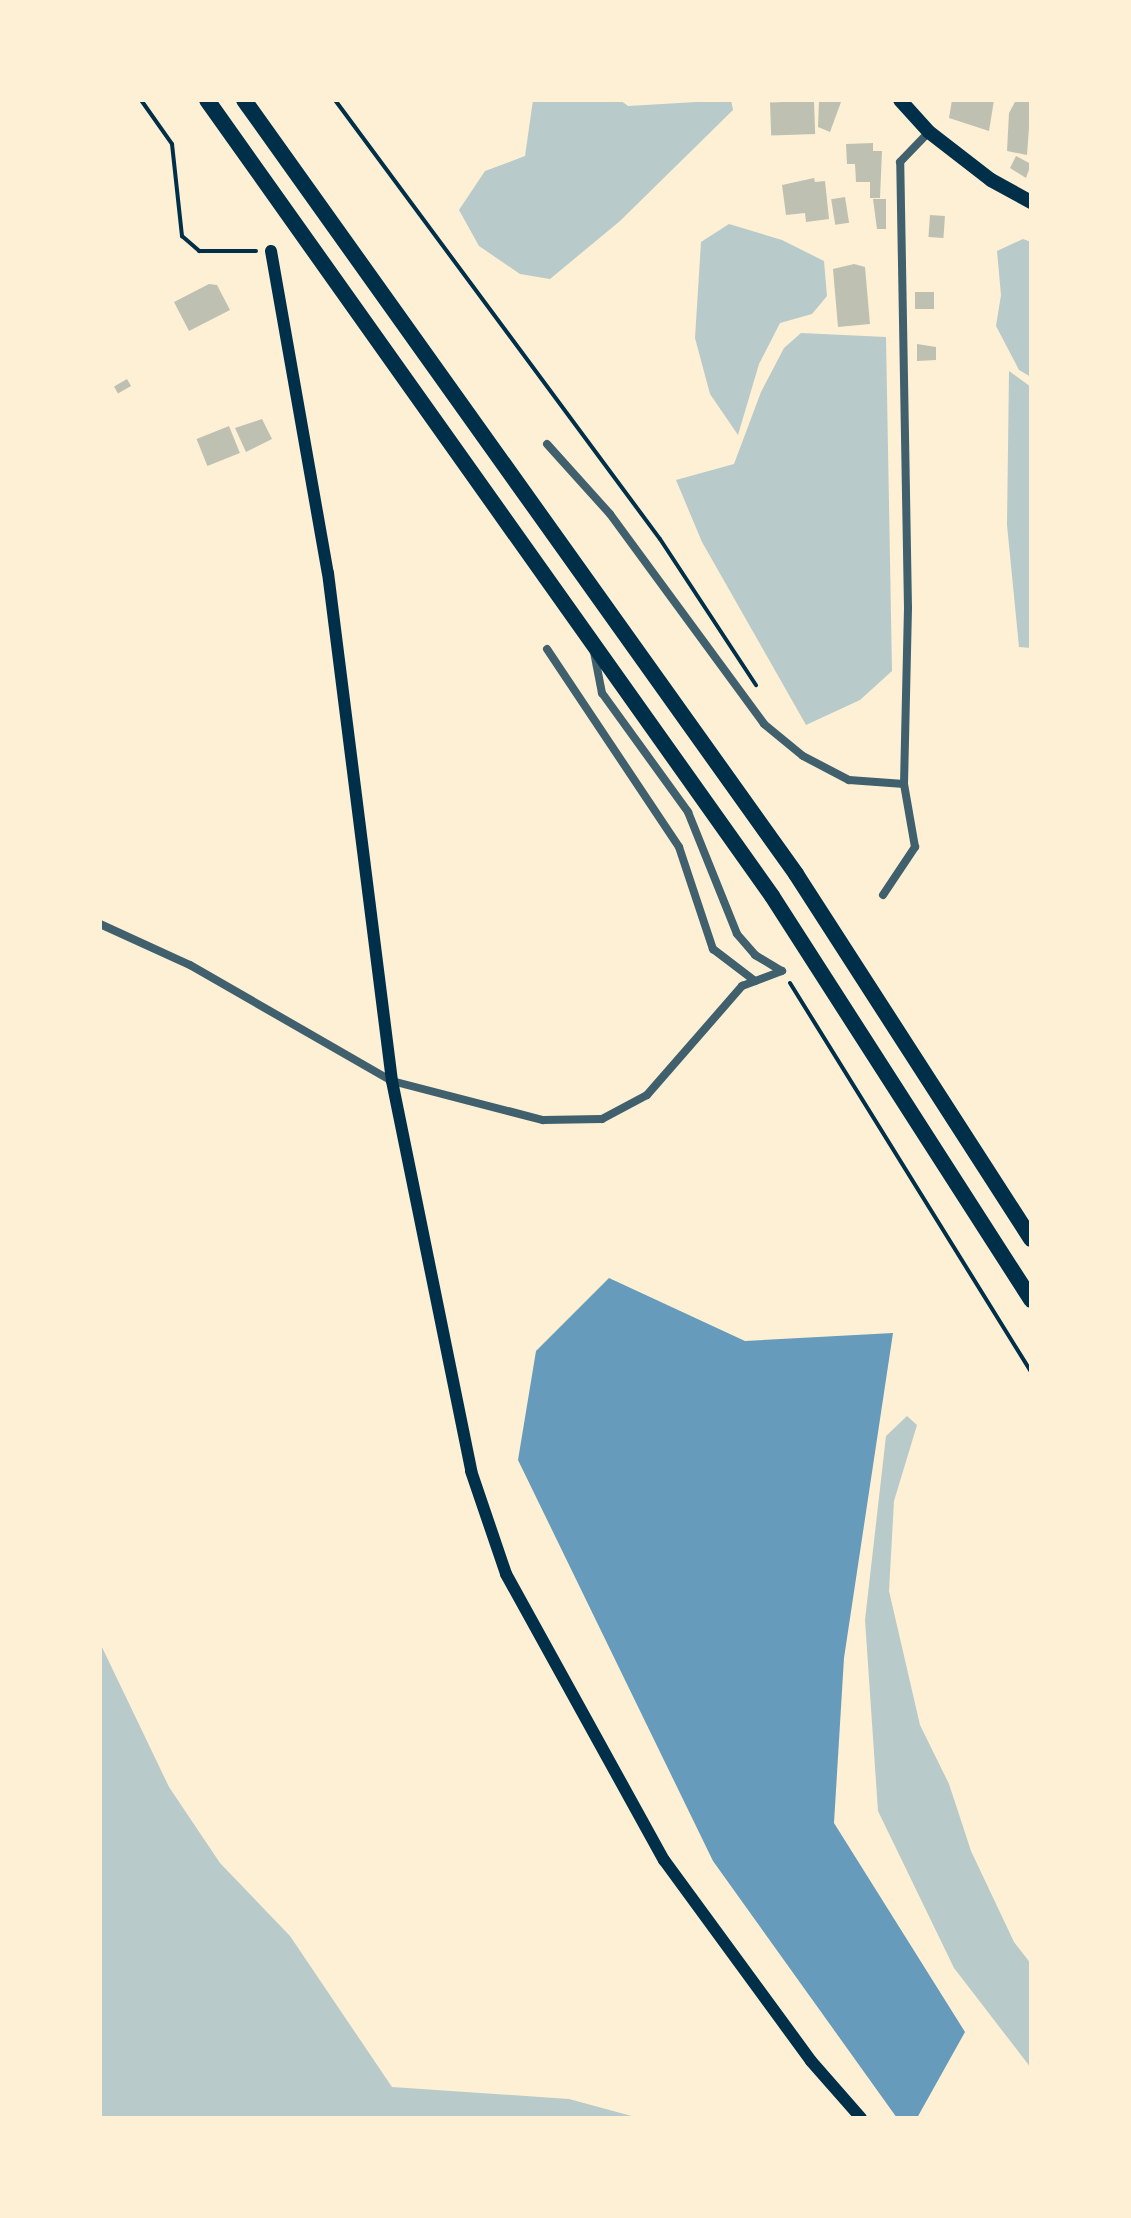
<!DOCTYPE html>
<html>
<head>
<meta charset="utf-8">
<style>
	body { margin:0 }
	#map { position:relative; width:1131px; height:2218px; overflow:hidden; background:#fdf0d5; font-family:"Noto Sans",sans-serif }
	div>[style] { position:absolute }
	.green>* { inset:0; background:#b9caca }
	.water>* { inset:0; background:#669bbc }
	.building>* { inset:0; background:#bec0b2; transform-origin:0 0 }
	.path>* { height:4px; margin:-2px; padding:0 2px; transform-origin:2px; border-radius:2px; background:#003049 }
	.minor>* { height:8px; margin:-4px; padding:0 4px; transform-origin:4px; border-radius:4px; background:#3f606c }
	.secondary>* { height:12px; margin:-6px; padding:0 6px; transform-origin:6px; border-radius:6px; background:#003049 }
	.primary>* { height:14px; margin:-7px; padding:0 7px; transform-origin:7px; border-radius:7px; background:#003049 }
	.motorway>* { height:16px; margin:-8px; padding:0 8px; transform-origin:8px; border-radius:8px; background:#003049 }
	span { translate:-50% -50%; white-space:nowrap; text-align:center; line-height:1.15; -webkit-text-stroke:6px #fdf0d5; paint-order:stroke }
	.frame { position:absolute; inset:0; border:102px solid #fdf0d5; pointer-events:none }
</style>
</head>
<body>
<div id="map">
	<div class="green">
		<i style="clip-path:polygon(533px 100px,620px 100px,628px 106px,731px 100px,733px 110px,620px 221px,550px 279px,520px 274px,479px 246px,459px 210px,485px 171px,525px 156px)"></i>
		<i style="clip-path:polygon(729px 224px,782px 240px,824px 261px,827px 296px,812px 314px,780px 323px,759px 364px,738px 435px,710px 394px,695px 338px,701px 242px)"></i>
		<i style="clip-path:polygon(1023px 239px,1031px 242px,1031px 377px,1019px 370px,996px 326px,1001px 295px,997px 251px)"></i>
		<i style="clip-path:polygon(801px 333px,886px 337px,892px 671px,860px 700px,806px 725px,702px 542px,676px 480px,734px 464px,761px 392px,784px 348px)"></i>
		<i style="clip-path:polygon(1009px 371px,1031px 387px,1031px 648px,1019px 647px,1007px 525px)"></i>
		<i style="clip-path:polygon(907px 1416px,917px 1425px,894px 1501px,889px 1591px,920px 1725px,949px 1784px,971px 1851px,1014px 1942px,1031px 1964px,1031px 2068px,954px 1968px,878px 1811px,865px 1620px,886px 1436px)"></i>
		<i style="clip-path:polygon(100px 1643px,169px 1787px,220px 1863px,290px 1936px,392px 2087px,569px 2099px,639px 2118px,100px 2118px)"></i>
	</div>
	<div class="water">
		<i style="clip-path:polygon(609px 1278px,745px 1341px,893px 1333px,844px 1658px,834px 1823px,965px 2032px,917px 2118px,897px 2118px,713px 1861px,518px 1460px,536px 1351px)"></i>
	</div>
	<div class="building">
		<i style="clip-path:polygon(819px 100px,841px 102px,830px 132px,818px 127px)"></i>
		<i style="clip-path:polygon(952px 100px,994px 100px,989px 131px,949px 118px)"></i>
		<i style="clip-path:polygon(1016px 100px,1031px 100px,1027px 155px,1007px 151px,1009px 113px)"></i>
		<i style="left:814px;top:101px;width:33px;height:44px;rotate:88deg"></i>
		<i style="clip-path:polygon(873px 143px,873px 151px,882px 151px,880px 198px,870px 198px,870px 182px,856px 182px,855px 164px,847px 164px,846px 144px)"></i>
		<i style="clip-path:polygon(1016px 156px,1031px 164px,1026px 178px,1010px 168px)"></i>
		<i style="clip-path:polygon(814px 178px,815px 182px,825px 181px,829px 219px,806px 222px,805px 213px,786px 215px,782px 185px)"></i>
		<i style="left:845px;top:197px;width:26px;height:14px;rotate:81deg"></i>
		<i style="clip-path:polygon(873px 199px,886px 199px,886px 229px,877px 229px)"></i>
		<i style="left:930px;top:215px;width:15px;height:22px;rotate:4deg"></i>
		<i style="clip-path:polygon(854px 264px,865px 267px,870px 324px,838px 327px,833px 269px)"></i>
		<i style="clip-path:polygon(209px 284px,217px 285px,230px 310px,189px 331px,174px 302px)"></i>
		<i style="left:915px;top:292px;width:19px;height:17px"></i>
		<i style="clip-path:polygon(917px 344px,936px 347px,936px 360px,917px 361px)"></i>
		<i style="left:127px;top:379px;width:8px;height:15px;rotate:60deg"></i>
		<i style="clip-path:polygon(262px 419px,272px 439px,246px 452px,235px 428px)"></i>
		<i style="left:229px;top:426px;width:29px;height:35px;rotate:68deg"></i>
	</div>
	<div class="path">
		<i style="left:141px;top:100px;width:54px;rotate:54.8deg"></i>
		<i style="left:172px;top:144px;width:93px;rotate:83.8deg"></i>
		<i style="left:182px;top:236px;width:23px;rotate:41deg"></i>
		<i style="left:199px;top:251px;width:57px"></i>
		<i style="left:335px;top:100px;width:546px;rotate:53.49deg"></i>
		<i style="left:660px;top:539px;width:175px;rotate:56.7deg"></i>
		<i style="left:790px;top:983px;width:457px;rotate:58.2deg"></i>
	</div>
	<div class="minor">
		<i style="left:547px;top:444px;width:94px;rotate:48deg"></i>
		<i style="left:610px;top:514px;width:260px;rotate:53.7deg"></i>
		<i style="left:764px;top:724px;width:50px;rotate:39.4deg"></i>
		<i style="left:803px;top:756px;width:52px;rotate:27.6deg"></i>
		<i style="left:849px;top:780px;width:55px;rotate:4.2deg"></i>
		<i style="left:547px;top:649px;width:238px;rotate:56.3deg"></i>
		<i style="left:679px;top:847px;width:108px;rotate:71.6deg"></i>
		<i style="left:713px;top:949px;width:53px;rotate:37.3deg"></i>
		<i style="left:594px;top:652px;width:42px;rotate:79deg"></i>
		<i style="left:602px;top:693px;width:147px;rotate:54.1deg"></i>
		<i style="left:688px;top:812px;width:131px;rotate:68.1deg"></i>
		<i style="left:737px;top:934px;width:28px;rotate:49deg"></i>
		<i style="left:755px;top:955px;width:31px;rotate:31deg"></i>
		<i style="left:883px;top:895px;width:58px;rotate:-56.3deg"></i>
		<i style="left:915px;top:847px;width:64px;rotate:-99.9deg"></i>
		<i style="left:904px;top:784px;width:176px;rotate:-88.7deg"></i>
		<i style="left:908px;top:608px;width:446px;rotate:-91deg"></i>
		<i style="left:900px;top:162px;width:42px;rotate:-46deg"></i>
		<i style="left:100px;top:924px;width:99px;rotate:24.5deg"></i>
		<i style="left:190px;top:965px;width:233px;rotate:29.9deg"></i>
		<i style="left:392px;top:1081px;width:156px;rotate:14.5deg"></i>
		<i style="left:543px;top:1120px;width:59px;rotate:-1deg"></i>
		<i style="left:602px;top:1119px;width:51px;rotate:-28.1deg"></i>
		<i style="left:647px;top:1095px;width:145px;rotate:-48.9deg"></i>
		<i style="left:742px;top:986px;width:43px;rotate:-20.6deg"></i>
	</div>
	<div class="secondary">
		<i style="left:271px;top:251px;width:327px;rotate:80deg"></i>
		<i style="left:328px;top:573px;width:512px;rotate:82.82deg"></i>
		<i style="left:392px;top:1081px;width:398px;rotate:78.5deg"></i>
		<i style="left:471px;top:1471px;width:109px;rotate:71.2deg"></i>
		<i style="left:506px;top:1574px;width:327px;rotate:61.1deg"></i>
		<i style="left:664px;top:1860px;width:249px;rotate:53.8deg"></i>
		<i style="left:811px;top:2061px;width:76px;rotate:48.7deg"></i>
	</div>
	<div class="primary">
		<i style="left:900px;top:100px;width:43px;rotate:47.8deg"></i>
		<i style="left:929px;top:132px;width:78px;rotate:37.7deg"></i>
		<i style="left:991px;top:180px;width:46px;rotate:28.8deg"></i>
	</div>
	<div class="motorway">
		<i style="left:207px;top:100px;width:976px;rotate:54.63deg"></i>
		<i style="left:772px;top:896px;width:480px;rotate:57.3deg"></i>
		<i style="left:244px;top:100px;width:951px;rotate:54.5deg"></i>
		<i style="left:796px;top:874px;width:434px;rotate:57.2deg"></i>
	</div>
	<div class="frame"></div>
</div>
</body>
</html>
